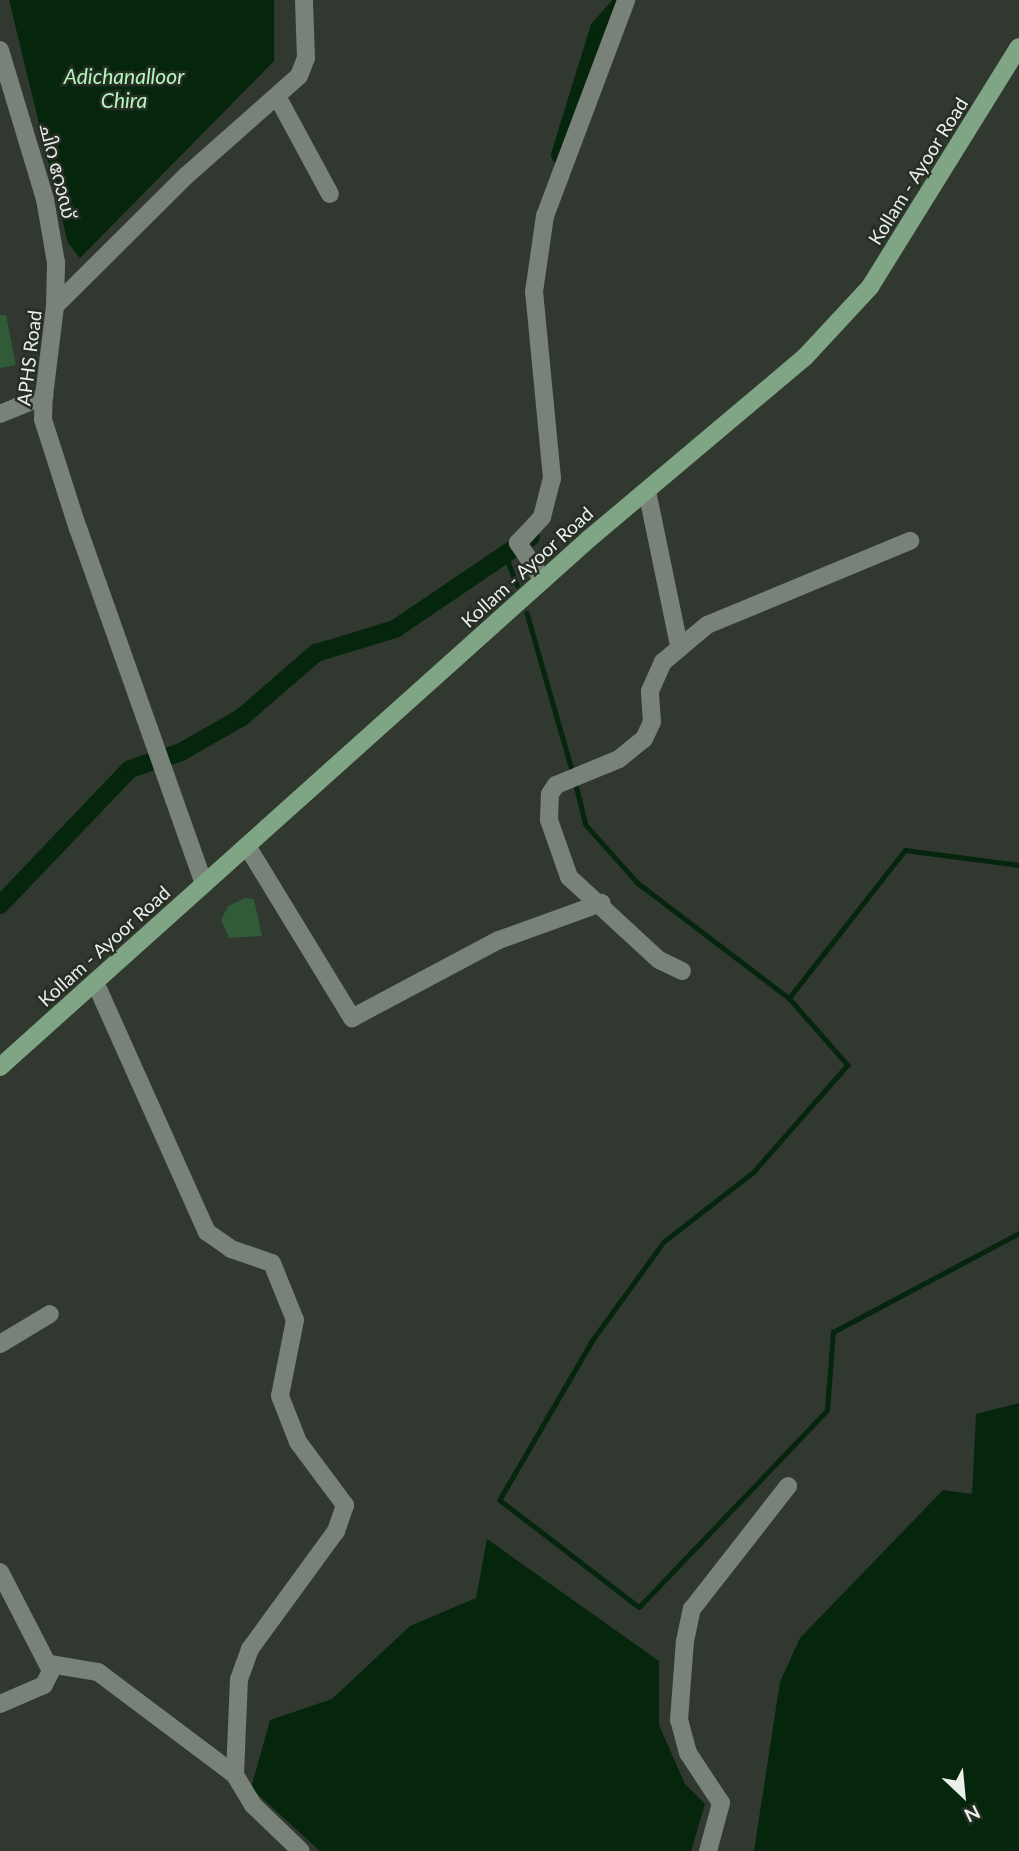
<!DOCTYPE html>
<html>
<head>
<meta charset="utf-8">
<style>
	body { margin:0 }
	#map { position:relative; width:1019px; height:1851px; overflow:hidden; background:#303830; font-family:Lato,"Noto Sans Malayalam",sans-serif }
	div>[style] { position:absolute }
	.water>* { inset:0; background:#05250c }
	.stream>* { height:4.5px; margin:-2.25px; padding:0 2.25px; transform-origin:2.25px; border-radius:2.25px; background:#05250c }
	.canal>* { height:18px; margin:-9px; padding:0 9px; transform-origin:9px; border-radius:9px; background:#05250c }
	.building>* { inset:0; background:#305b36 }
	.minor>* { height:18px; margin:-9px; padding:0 9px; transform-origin:9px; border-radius:9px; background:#788279 }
	.major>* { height:18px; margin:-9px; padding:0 9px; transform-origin:9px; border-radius:9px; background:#80a584 }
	span { translate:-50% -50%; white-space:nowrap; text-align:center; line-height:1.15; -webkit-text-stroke:5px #262e26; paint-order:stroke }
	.street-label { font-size:19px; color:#eaefea }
	.water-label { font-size:21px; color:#b4f8bb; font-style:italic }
	.north { position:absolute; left:928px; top:1760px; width:70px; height:70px; -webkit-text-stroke:5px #262e26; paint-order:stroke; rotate:154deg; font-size:19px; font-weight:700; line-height:28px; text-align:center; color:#eaefea }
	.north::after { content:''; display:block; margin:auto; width:24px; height:32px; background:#eaefea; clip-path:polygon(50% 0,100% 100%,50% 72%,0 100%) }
</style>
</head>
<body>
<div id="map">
	<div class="water">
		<i style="clip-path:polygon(9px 0,274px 0,274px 61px,80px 258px,68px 243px)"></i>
		<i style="clip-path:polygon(1019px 1403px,1019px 1851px,754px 1851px,780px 1682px,800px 1638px,943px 1490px,972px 1494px,976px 1414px)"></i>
		<i style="clip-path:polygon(487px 1539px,659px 1661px,659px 1725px,685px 1784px,705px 1804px,691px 1851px,320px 1851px,251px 1788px,270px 1720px,332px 1699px,410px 1626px,476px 1598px)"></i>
	</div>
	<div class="stream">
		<i style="left:506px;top:556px;width:31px;rotate:69deg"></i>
		<i style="left:527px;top:613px;width:166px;rotate:74deg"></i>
		<i style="left:575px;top:781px;width:45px;rotate:76deg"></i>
		<i style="left:586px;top:825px;width:78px;rotate:48.1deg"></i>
		<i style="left:638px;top:883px;width:190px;rotate:37.3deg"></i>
		<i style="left:789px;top:998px;width:89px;rotate:48.6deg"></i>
		<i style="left:848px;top:1065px;width:144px;rotate:131.3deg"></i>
		<i style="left:753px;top:1173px;width:113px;rotate:142.2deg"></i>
		<i style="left:664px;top:1242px;width:121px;rotate:125.9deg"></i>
		<i style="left:593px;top:1340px;width:185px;rotate:120.2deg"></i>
		<i style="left:500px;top:1500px;width:175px;rotate:37.6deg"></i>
		<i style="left:639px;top:1607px;width:272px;rotate:-46.3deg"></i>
		<i style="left:827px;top:1410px;width:78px;rotate:-85.6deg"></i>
		<i style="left:833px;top:1332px;width:211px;rotate:-28deg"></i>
		<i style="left:789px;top:998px;width:188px;rotate:-51.9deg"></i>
		<i style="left:905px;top:850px;width:115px;rotate:7.5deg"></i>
	</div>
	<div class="canal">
		<i style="left:560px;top:155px;width:132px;rotate:-72.8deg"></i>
		<i style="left:599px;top:29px;width:38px;rotate:-49deg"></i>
		<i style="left:0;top:905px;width:188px;rotate:-46.3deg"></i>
		<i style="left:130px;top:769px;width:54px;rotate:-18.4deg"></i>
		<i style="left:181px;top:752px;width:70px;rotate:-29.8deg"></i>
		<i style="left:242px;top:717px;width:98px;rotate:-40.9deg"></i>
		<i style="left:316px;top:653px;width:83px;rotate:-16.9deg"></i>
		<i style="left:395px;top:629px;width:164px;rotate:-34.1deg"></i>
	</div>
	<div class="building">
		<i style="clip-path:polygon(0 315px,6px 315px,16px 365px,0 368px)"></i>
		<i style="clip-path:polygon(245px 898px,254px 899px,262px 936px,229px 938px,221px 920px,228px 906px)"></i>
	</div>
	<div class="minor">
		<i style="left:0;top:50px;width:156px;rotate:73.2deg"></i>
		<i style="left:45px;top:199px;width:65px;rotate:80.2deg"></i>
		<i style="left:56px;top:263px;width:43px;rotate:91.3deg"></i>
		<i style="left:278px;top:98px;width:109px;rotate:61.6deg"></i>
		<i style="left:0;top:414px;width:48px;rotate:-22.2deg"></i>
		<i style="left:647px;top:491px;width:158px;rotate:78.3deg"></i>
		<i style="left:543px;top:580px;width:45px;rotate:-124deg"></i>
		<i style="left:518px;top:543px;width:35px;rotate:-47deg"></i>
		<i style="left:542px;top:517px;width:40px;rotate:-75.6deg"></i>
		<i style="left:552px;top:478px;width:187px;rotate:-95.5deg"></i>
		<i style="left:534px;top:292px;width:77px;rotate:-81.8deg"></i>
		<i style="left:545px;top:216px;width:231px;rotate:-69.4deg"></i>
		<i style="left:247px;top:846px;width:202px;rotate:58.6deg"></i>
		<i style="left:352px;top:1018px;width:166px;rotate:-28deg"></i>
		<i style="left:499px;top:940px;width:109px;rotate:-19.9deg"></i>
		<i style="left:204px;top:884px;width:377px;rotate:-109.5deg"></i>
		<i style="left:78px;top:529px;width:115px;rotate:-107.7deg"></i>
		<i style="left:43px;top:419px;width:23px;rotate:-88deg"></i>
		<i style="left:44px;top:396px;width:91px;rotate:-83deg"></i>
		<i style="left:55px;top:306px;width:186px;rotate:-44.8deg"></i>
		<i style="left:187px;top:175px;width:149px;rotate:-41.5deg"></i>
		<i style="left:299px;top:76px;width:19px;rotate:-69deg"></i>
		<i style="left:306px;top:58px;width:58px;rotate:-92deg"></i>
		<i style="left:682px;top:971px;width:25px;rotate:-154deg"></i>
		<i style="left:659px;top:960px;width:122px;rotate:-137.3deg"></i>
		<i style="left:569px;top:877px;width:60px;rotate:-109.3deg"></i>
		<i style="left:549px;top:820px;width:26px;rotate:-88deg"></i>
		<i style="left:550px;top:794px;width:11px;rotate:-56deg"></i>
		<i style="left:556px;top:785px;width:68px;rotate:-22.4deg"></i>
		<i style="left:619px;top:759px;width:32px;rotate:-39deg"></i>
		<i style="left:644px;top:739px;width:19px;rotate:-65deg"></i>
		<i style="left:652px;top:722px;width:31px;rotate:-94deg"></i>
		<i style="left:650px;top:691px;width:32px;rotate:-66deg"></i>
		<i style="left:663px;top:662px;width:57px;rotate:-40.1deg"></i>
		<i style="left:707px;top:625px;width:220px;rotate:-22.5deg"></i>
		<i style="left:95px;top:982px;width:274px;rotate:65.9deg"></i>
		<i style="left:207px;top:1232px;width:29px;rotate:35deg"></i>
		<i style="left:231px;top:1249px;width:43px;rotate:18.9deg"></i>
		<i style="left:272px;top:1263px;width:61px;rotate:68deg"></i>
		<i style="left:295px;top:1320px;width:77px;rotate:101.2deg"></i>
		<i style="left:280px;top:1396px;width:49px;rotate:68.6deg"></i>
		<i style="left:298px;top:1442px;width:79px;rotate:53.3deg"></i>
		<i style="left:345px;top:1505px;width:28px;rotate:109deg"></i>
		<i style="left:336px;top:1531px;width:146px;rotate:126.1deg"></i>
		<i style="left:250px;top:1649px;width:32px;rotate:110deg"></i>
		<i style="left:239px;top:1679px;width:96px;rotate:92.4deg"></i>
		<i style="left:235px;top:1775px;width:35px;rotate:59deg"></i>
		<i style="left:253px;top:1805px;width:66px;rotate:43.8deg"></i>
		<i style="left:0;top:1344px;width:58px;rotate:-31deg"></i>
		<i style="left:0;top:1572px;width:111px;rotate:62.7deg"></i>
		<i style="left:51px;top:1671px;width:16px;rotate:117deg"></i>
		<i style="left:44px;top:1685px;width:48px;rotate:156.6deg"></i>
		<i style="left:50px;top:1664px;width:49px;rotate:9.5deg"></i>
		<i style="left:98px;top:1672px;width:171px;rotate:36.9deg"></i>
		<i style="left:708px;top:1851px;width:50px;rotate:-74.8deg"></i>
		<i style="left:721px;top:1803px;width:60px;rotate:-123.4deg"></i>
		<i style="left:688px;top:1753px;width:34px;rotate:-105deg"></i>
		<i style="left:679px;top:1720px;width:79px;rotate:-85.7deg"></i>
		<i style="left:685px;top:1641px;width:33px;rotate:-78deg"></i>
		<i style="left:692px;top:1609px;width:156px;rotate:-52deg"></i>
	</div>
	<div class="major">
		<i style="left:0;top:1067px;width:792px;rotate:-41.88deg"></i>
		<i style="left:590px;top:538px;width:281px;rotate:-40.1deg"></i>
		<i style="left:805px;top:357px;width:96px;rotate:-47.1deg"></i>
		<i style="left:870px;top:287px;width:282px;rotate:-58.2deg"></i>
	</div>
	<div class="street-label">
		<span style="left:58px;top:171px;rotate:76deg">ചിറ റോഡ്</span>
		<span style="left:918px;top:171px;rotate:-58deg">Kollam - Ayoor Road</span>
		<span style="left:29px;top:358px;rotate:-83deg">APHS Road</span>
		<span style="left:527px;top:567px;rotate:-42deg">Kollam - Ayoor Road</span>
		<span style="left:104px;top:946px;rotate:-42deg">Kollam - Ayoor Road</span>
	</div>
	<div class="water-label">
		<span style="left:124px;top:88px">Adichanalloor<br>Chira</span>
	</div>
	<div class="north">N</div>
</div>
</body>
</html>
